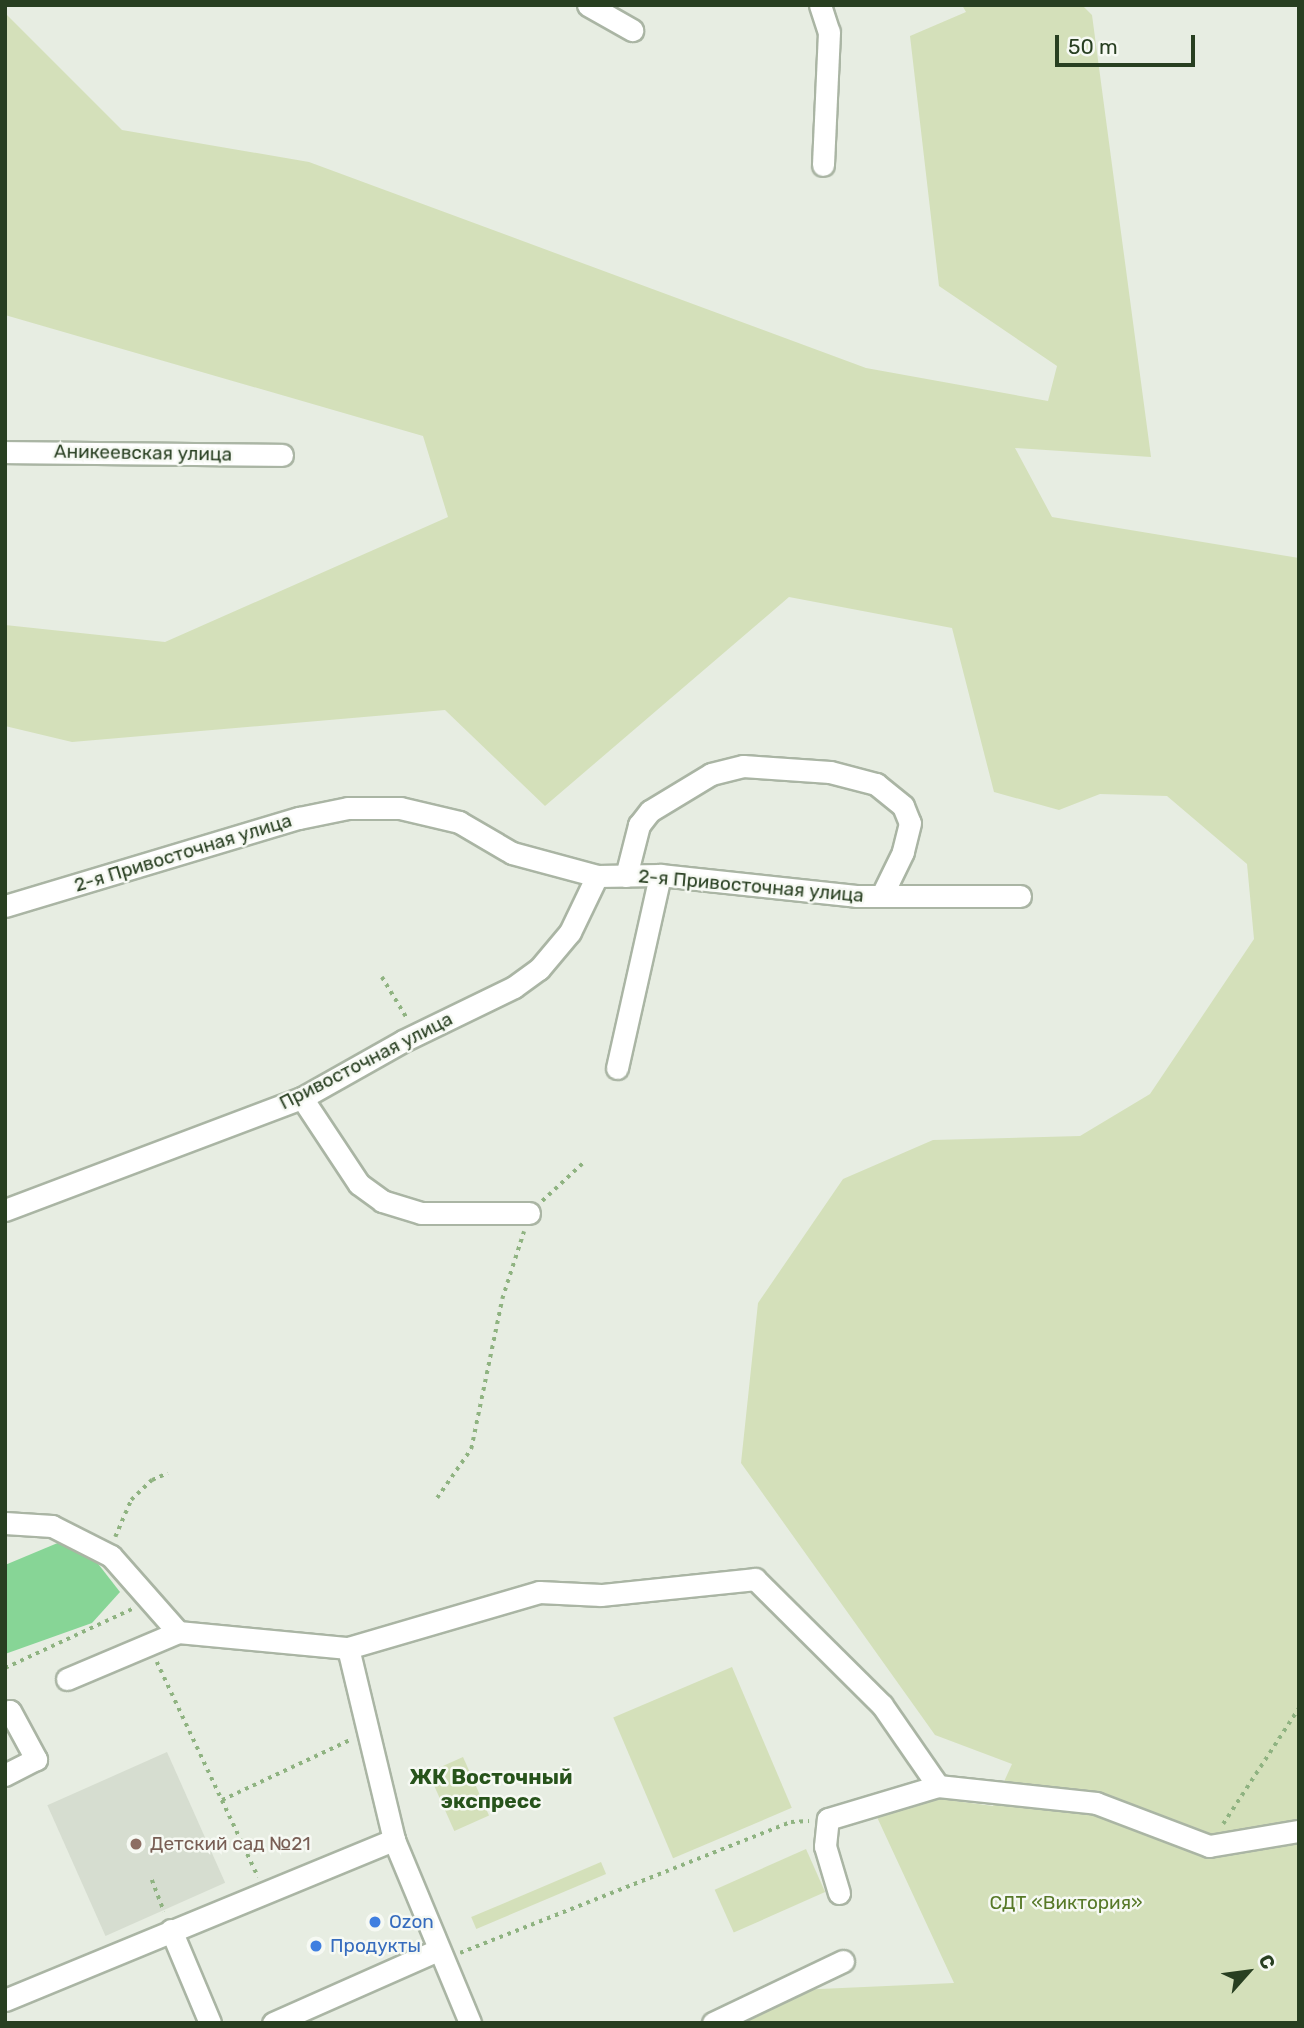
<!DOCTYPE html>
<html>
<head>
<meta charset="utf-8">
<style>
	body { margin:0 }
	#map { position:relative; width:1304px; height:2028px; overflow:hidden; background:#e7ede2; font-family:Rubik,sans-serif }
	div>[style] { position:absolute }
	.built>* { inset:0; background:#d6ddd0; transform-origin:0 0 }
	.green>* { inset:0; background:#d4e0ba; transform-origin:0 0 }
	.water>* { inset:0; background:#87d596 }
	.path>* { height:3.5px; margin-top:-1.75px; transform-origin:0; background:repeating-linear-gradient(90deg,#8fb381 0 3.5px,transparent 0 8.5px) }
	.roads { filter:drop-shadow(2px 0 #aab5a4) drop-shadow(-2px 0 #aab5a4) drop-shadow(0 2px #aab5a4) drop-shadow(0 -2px #aab5a4) }
	.minor>* { height:21px; margin:-10.5px; padding:0 10.5px; transform-origin:10.5px; border-radius:10.5px; background:#fff }
	.dots>* { width:19px; height:19px; translate:-50% -50%; box-sizing:border-box; border:4px solid #f6f9f3; border-radius:50% }
	span { translate:-50% -50%; white-space:nowrap; text-align:center; line-height:1.15; -webkit-text-stroke:5px #f6f9f3; paint-order:stroke }
	.street-label { font-size:19px; color:#283f21 }
	.education-label { font-size:19px; color:#785e54 }
	.left { translate:0 -50%; text-align:left }
	.park-label { font-size:19px; color:#577928 }
	.shop-label { font-size:19px; color:#366cbe }
	.neighbourhood-label { font-size:21px; color:#27531b; font-weight:700 }
	.frame { position:absolute; inset:0; border:7px solid #283f21; pointer-events:none }
	.north { position:absolute; left:1213px; top:1937px; width:70px; height:70px; -webkit-text-stroke:5px #f6f9f3; paint-order:stroke; rotate:62deg; font-size:19px; font-weight:700; line-height:28px; text-align:center; color:#283f21 }
	.north::after { content:''; display:block; margin:auto; width:24px; height:32px; background:#283f21; clip-path:polygon(50% 0,100% 100%,50% 72%,0 100%) }
	.scale { position:absolute; left:1055px; top:35px; width:140px; height:32px; box-sizing:border-box; border:4px solid #283f21; border-top:0; padding-left:9px; font-size:21px; line-height:24px; white-space:nowrap; color:#283f21; -webkit-text-stroke:5px #f6f9f3; paint-order:stroke }
</style>
</head>
<body>
<div id="map">
	<div class="built">
		<i style="left:167px;top:1752px;width:143px;height:131px;rotate:66deg"></i>
	</div>
	<div class="green">
		<i style="clip-path:polygon(962px 5px,1082px 5px,1092px 15px,1151px 457px,1015px 448px,1052px 517px,1299px 558px,1299px 2023px,745px 2023px,797px 1990px,954px 1983px,876px 1815px,941px 1799px,993px 1806px,1012px 1764px,935px 1735px,741px 1463px,758px 1303px,843px 1179px,933px 1140px,1080px 1136px,1150px 1094px,1254px 939px,1247px 864px,1167px 796px,1100px 794px,1059px 810px,994px 792px,952px 628px,789px 597px,545px 806px,445px 710px,72px 742px,5px 726px,5px 625px,165px 642px,448px 517px,423px 436px,5px 315px,5px 13px,122px 130px,309px 162px,866px 368px,1048px 401px,1057px 366px,939px 286px,910px 36px,966px 12px)"></i>
		<i style="left:732px;top:1667px;width:153px;height:129px;rotate:67deg"></i>
		<i style="left:463px;top:1757px;width:64px;height:38px;rotate:66deg"></i>
		<i style="left:806px;top:1849px;width:47px;height:100px;rotate:66deg"></i>
		<i style="left:601px;top:1862px;width:13px;height:141px;rotate:67deg"></i>
	</div>
	<div class="water">
		<i style="clip-path:polygon(60px 1542px,92px 1556px,120px 1592px,92px 1623px,5px 1654px,5px 1565px)"></i>
	</div>
	<div class="path">
		<i style="left:382px;top:977px;width:50px;rotate:58.8deg"></i>
		<i style="left:542px;top:1201px;width:56px;rotate:-42.8deg"></i>
		<i style="left:437px;top:1498px;width:60px;rotate:-55.2deg"></i>
		<i style="left:471px;top:1449px;width:153px;rotate:-78.3deg"></i>
		<i style="left:502px;top:1299px;width:71px;rotate:-72.1deg"></i>
		<i style="left:115px;top:1537px;width:40px;rotate:-66.6deg"></i>
		<i style="left:131px;top:1500px;width:29px;rotate:-44deg"></i>
		<i style="left:152px;top:1480px;width:17px;rotate:-24deg"></i>
		<i style="left:157px;top:1662px;width:238px;rotate:64.8deg"></i>
		<i style="left:5px;top:1668px;width:140px;rotate:-24.9deg"></i>
		<i style="left:222px;top:1800px;width:141px;rotate:-25.1deg"></i>
		<i style="left:1223px;top:1824px;width:139px;rotate:-56.8deg"></i>
		<i style="left:152px;top:1880px;width:34px;rotate:69deg"></i>
		<i style="left:460px;top:1953px;width:356px;rotate:-21.6deg"></i>
		<i style="left:791px;top:1822px;width:18px;rotate:-3deg"></i>
	</div>
	<div class="roads">
		<div class="minor">
			<i style="left:588px;top:5px;width:51px;rotate:29.6deg"></i>
			<i style="left:820px;top:5px;width:28px;rotate:72deg"></i>
			<i style="left:829px;top:32px;width:133px;rotate:92.6deg"></i>
			<i style="left:5px;top:452px;width:277px;rotate:0.6deg"></i>
			<i style="left:626px;top:876px;width:53px;rotate:-75.7deg"></i>
			<i style="left:639px;top:825px;width:18px;rotate:-52deg"></i>
			<i style="left:650px;top:811px;width:71px;rotate:-31.2deg"></i>
			<i style="left:711px;top:774px;width:33px;rotate:-14deg"></i>
			<i style="left:743px;top:766px;width:87px;rotate:3.9deg"></i>
			<i style="left:830px;top:772px;width:48px;rotate:14.6deg"></i>
			<i style="left:876px;top:784px;width:35px;rotate:39deg"></i>
			<i style="left:903px;top:806px;width:18px;rotate:68deg"></i>
			<i style="left:910px;top:823px;width:30px;rotate:104deg"></i>
			<i style="left:903px;top:852px;width:48px;rotate:116deg"></i>
			<i style="left:5px;top:906px;width:307px;rotate:-16.7deg"></i>
			<i style="left:299px;top:818px;width:50px;rotate:-11.5deg"></i>
			<i style="left:348px;top:808px;width:52px"></i>
			<i style="left:400px;top:808px;width:61px;rotate:13.3deg"></i>
			<i style="left:459px;top:822px;width:61px;rotate:30.3deg"></i>
			<i style="left:512px;top:853px;width:88px;rotate:15.1deg"></i>
			<i style="left:597px;top:876px;width:63px;rotate:-0.9deg"></i>
			<i style="left:660px;top:875px;width:197px;rotate:6.1deg"></i>
			<i style="left:856px;top:896px;width:164px"></i>
			<i style="left:617px;top:1068px;width:198px;rotate:-77.4deg"></i>
			<i style="left:302px;top:1098px;width:103px;rotate:56.5deg"></i>
			<i style="left:359px;top:1184px;width:29px;rotate:36deg"></i>
			<i style="left:382px;top:1201px;width:41px;rotate:17.1deg"></i>
			<i style="left:421px;top:1213px;width:108px"></i>
			<i style="left:5px;top:1210px;width:317px;rotate:-20.7deg"></i>
			<i style="left:302px;top:1098px;width:116px;rotate:-29.4deg"></i>
			<i style="left:403px;top:1041px;width:123px;rotate:-25.9deg"></i>
			<i style="left:514px;top:987px;width:31px;rotate:-36deg"></i>
			<i style="left:539px;top:969px;width:48px;rotate:-50deg"></i>
			<i style="left:570px;top:932px;width:62px;rotate:-64.3deg"></i>
			<i style="left:5px;top:1523px;width:47px;rotate:3.7deg"></i>
			<i style="left:52px;top:1526px;width:66px;rotate:27deg"></i>
			<i style="left:111px;top:1556px;width:101px;rotate:48.6deg"></i>
			<i style="left:178px;top:1632px;width:171px;rotate:5.4deg"></i>
			<i style="left:348px;top:1648px;width:199px;rotate:-16.3deg"></i>
			<i style="left:539px;top:1592px;width:62px;rotate:2.8deg"></i>
			<i style="left:601px;top:1595px;width:155px;rotate:-5.9deg"></i>
			<i style="left:755px;top:1579px;width:179px;rotate:44.8deg"></i>
			<i style="left:882px;top:1705px;width:98px;rotate:55.3deg"></i>
			<i style="left:348px;top:1648px;width:197px;rotate:76.5deg"></i>
			<i style="left:394px;top:1840px;width:198px;rotate:67.4deg"></i>
			<i style="left:67px;top:1679px;width:121px;rotate:-22.9deg"></i>
			<i style="left:5px;top:1713px;width:5px;rotate:-22deg"></i>
			<i style="left:10px;top:1711px;width:55px;rotate:61.6deg"></i>
			<i style="left:36px;top:1759px;width:35px;rotate:153deg"></i>
			<i style="left:839px;top:1893px;width:49px;rotate:-106.6deg"></i>
			<i style="left:825px;top:1846px;width:27px;rotate:-84deg"></i>
			<i style="left:828px;top:1819px;width:115px;rotate:-16.7deg"></i>
			<i style="left:938px;top:1786px;width:159px;rotate:6.1deg"></i>
			<i style="left:1096px;top:1803px;width:121px;rotate:20.8deg"></i>
			<i style="left:1209px;top:1846px;width:91px;rotate:-9.5deg"></i>
			<i style="left:171px;top:1930px;width:101px;rotate:67.2deg"></i>
			<i style="left:5px;top:2000px;width:421px;rotate:-22.4deg"></i>
			<i style="left:273px;top:2023px;width:180px;rotate:-23.9deg"></i>
			<i style="left:713px;top:2023px;width:144px;rotate:-25.5deg"></i>
		</div>
	</div>
	<div class="dots">
		<i style="left:136px;top:1844px;background:#8d6e63"></i>
		<i style="left:375px;top:1922px;background:#3f7fe0"></i>
		<i style="left:316px;top:1946px;background:#3f7fe0"></i>
	</div>
	<div class="street-label">
		<span style="left:143px;top:453px;rotate:1deg">Аникеевская улица</span>
		<span style="left:183px;top:853px;rotate:-17deg">2-я Привосточная улица</span>
		<span style="left:751px;top:886px;rotate:5deg">2-я Привосточная улица</span>
		<span style="left:366px;top:1061px;rotate:-27deg">Привосточная улица</span>
	</div>
	<div class="education-label">
		<span class="left" style="left:150px;top:1844px">Детский сад №21</span>
	</div>
	<div class="park-label">
		<span style="left:1066px;top:1903px">СДТ «Виктория»</span>
	</div>
	<div class="shop-label">
		<span class="left" style="left:389px;top:1922px">Ozon</span>
		<span class="left" style="left:330px;top:1946px">Продукты</span>
	</div>
	<div class="neighbourhood-label">
		<span style="left:491px;top:1789px">ЖК Восточный<br>экспресс</span>
	</div>
	<div class="frame"></div>
	<div class="north">С</div>
	<div class="scale">50 m</div>
</div>
</body>
</html>
